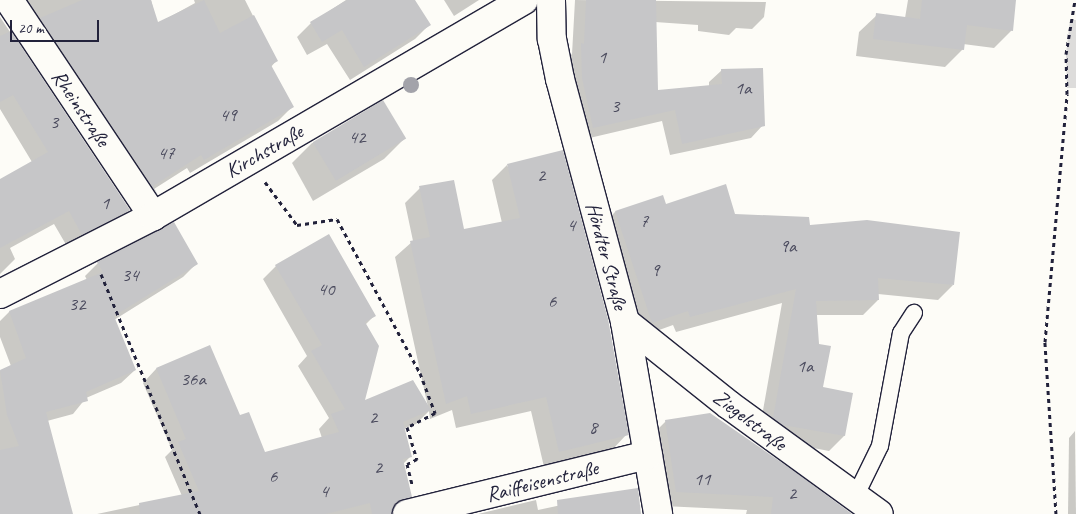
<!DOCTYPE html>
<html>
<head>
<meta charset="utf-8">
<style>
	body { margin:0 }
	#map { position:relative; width:1076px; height:514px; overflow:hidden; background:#fdfcf7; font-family:Caveat,sans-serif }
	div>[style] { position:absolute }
	.green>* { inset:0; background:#dddcdb }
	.shadow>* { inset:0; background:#0003 }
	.building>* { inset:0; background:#c6c6c8; transform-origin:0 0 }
	.path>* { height:3px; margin-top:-1.5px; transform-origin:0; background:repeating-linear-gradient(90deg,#22223b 0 4px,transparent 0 8px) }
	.roads { filter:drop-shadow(1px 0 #22223b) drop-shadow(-1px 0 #22223b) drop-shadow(0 1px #22223b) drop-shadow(0 -1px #22223b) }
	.lane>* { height:16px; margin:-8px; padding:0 8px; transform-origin:8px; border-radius:8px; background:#fdfcf7 }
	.street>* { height:28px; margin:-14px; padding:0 14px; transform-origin:14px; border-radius:14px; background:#fdfcf7 }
	.trees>* { width:16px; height:16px; margin:-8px; border-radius:50%; background:#a3a3aa }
	span { translate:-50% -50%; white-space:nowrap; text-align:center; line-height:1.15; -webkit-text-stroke:4px #fdfcf7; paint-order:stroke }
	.number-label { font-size:19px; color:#4b4b5e }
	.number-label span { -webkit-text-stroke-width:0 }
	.street-label { font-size:21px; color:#22223b }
	.scale { position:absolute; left:10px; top:20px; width:89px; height:22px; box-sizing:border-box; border:2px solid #22223b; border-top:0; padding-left:6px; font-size:15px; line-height:18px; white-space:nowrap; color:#22223b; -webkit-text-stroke:4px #fdfcf7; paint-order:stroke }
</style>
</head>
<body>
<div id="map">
	<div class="green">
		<i style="clip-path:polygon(1070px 20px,1076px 20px,1076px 88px,1067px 88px,1066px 54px)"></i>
	</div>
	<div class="shadow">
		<i style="clip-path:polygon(0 0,151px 0,157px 24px,195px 3px,194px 0,245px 0,276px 61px,271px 67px,292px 107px,278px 121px,190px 173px,187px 168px,154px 189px,156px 195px,143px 208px)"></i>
		<i style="clip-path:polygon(346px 0,413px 0,429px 25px,415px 39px,350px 80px,327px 44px,307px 55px,297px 37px,311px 23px)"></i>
		<i style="clip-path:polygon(444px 0,479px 0,454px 16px)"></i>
		<i style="clip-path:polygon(575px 0,766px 2px,764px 17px,752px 29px,736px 28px,729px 35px,698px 31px,698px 25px,655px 22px,656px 91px,709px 86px,709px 82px,722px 70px,763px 125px,751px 138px,670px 155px,662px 121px,581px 140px,569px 57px,572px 54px)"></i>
		<i style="clip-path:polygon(908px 0,1015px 0,1012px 30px,994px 48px,963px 44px,963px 49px,945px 67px,856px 56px,859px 32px,877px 15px,905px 18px)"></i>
		<i style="clip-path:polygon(0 17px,129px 210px,115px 224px,68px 248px,54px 224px,10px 248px,15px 259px,0 274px,0 180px,32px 162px,0 109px)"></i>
		<i style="clip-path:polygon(404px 139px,384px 159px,313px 201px,292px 163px,312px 143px)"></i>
		<i style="clip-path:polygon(507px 165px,627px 434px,612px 450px,544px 467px,531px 411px,456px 428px,452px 410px,430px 419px,429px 411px,416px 424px,403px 429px,411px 456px,403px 464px,410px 496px,392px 514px,97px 514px,182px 496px,165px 457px,172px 450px,143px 383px,156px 369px,210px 347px,240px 417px,264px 453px,322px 438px,319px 429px,329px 418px,298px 366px,307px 356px,263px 279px,276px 266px,374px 316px,365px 325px,363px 402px,428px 407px,395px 257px,413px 241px,405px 203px,420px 188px,463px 231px,502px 223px,492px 180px)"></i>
		<i style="clip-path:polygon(662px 197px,665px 205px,809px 226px,953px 285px,938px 300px,878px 294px,878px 300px,863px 315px,816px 315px,822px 388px,852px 394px,844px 436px,829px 451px,767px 439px,759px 433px,782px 303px,676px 332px,673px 325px,637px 338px,600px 227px,615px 212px)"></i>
		<i style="clip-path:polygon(98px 263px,196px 264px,183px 277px,114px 320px,135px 370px,121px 383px,86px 398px,73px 414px,47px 421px,72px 514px,0 514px,0 371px,11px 366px,0 337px,0 321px,9px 312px,87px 280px,85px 276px)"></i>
		<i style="clip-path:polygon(666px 421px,850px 514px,746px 514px,747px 510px,663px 506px,652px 435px)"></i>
		<i style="clip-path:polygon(1075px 431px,1076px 514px,1068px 514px,1069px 438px)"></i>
		<i style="clip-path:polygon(636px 489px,639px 514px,478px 514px,536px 500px,538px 510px)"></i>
	</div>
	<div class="building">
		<i style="clip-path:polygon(82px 0,151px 0,158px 22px,204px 0,220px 33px,254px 15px,278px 61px,271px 65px,294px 107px,204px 160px,201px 155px,153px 186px,158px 195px,40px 18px)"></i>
		<i style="clip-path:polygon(347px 0,415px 0,431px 25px,364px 67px,342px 30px,322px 42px,310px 22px)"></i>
		<i style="clip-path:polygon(586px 0,656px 0,658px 90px,722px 84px,721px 69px,763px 68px,765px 126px,682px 144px,675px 110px,593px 128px,582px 78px,581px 43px,584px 44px)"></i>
		<i style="clip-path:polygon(922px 0,1016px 0,1013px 31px,967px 25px,964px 50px,873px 39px,876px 13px,920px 19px)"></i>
		<i style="clip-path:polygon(11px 31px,130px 210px,82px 235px,69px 211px,0 248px,0 179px,48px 152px,13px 95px,0 102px,0 36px)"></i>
		<i style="left:383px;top:100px;width:45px;height:82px;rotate:59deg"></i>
		<i style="clip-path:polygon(563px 150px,608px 319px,629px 435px,559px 452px,546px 397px,471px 414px,467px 396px,446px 404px,410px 241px,430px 237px,419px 186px,454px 180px,464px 229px,520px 218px,507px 164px)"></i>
		<i style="clip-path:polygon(726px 184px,735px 214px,809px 217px,810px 225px,867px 220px,960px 232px,954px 285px,878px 278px,879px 300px,816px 301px,819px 344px,831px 346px,823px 387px,853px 393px,845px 436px,783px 425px,773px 418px,796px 289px,690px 317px,688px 311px,652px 323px,615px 211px,663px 195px,666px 204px)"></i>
		<i style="clip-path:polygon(174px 222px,198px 264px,114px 316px,136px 370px,86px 392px,88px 401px,46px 412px,73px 514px,0 514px,0 450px,19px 446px,7px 415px,0 370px,26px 358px,9px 311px,103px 272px,97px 262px)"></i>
		<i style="clip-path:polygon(329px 234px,376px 316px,365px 322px,379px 346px,365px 400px,413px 380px,431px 410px,403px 422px,412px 457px,403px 459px,412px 497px,397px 502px,392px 514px,372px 514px,370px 503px,326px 514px,140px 514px,139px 503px,199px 491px,178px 442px,186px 439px,156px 368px,210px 345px,240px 415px,249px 412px,265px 452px,339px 432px,331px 414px,345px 409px,311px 351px,322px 345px,275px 265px)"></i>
		<i style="clip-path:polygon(710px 413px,794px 471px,852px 514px,771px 514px,773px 497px,676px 492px,665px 420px)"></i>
		<i style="clip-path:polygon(638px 488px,641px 514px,558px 514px,557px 500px)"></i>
	</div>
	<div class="path">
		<i style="left:265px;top:182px;width:54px;rotate:53.3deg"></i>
		<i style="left:297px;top:225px;width:40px;rotate:-8.5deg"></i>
		<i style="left:337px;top:219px;width:175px;rotate:61.7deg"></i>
		<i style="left:420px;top:373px;width:43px;rotate:69.4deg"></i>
		<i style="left:435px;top:413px;width:31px;rotate:153deg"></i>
		<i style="left:407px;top:427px;width:34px;rotate:73deg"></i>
		<i style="left:417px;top:459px;width:11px;rotate:153deg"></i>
		<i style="left:407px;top:464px;width:21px;rotate:76deg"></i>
		<i style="left:101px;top:274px;width:260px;rotate:67.6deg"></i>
		<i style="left:1056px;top:514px;width:172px;rotate:-93.7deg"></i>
		<i style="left:1045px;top:342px;width:249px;rotate:-84.9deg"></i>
		<i style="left:1067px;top:94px;width:40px;rotate:-91.4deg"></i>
		<i style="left:1066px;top:54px;width:55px;rotate:-80.5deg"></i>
	</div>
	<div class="roads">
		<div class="lane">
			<i style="left:855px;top:497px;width:57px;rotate:-63.9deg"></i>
			<i style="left:880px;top:446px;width:115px;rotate:-79.5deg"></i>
			<i style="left:901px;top:333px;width:24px;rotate:-57deg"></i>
		</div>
		<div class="street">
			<i style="left:9px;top:0;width:260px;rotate:56.3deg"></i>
			<i style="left:551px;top:0;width:39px;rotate:89deg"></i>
			<i style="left:552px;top:39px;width:41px;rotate:78.7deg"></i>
			<i style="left:560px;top:79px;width:252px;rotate:75deg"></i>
			<i style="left:625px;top:322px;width:195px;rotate:80.2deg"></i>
			<i style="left:0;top:294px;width:172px;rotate:-27deg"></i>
			<i style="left:153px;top:216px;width:429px;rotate:-30.2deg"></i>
			<i style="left:625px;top:322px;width:133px;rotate:38.6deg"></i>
			<i style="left:729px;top:405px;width:185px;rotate:36deg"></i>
			<i style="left:407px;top:514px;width:248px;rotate:-13.8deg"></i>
		</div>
	</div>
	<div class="trees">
		<i style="left:411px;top:85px"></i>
	</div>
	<div class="number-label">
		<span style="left:602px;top:58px">1</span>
		<span style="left:743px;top:89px">1a</span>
		<span style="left:615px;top:107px">3</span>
		<span style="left:228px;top:116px">49</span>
		<span style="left:54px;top:123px">3</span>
		<span style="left:357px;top:138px">42</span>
		<span style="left:166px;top:154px">47</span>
		<span style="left:541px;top:176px">2</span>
		<span style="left:105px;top:204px">1</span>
		<span style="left:644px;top:222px">7</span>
		<span style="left:571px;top:226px">4</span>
		<span style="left:788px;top:247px">9a</span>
		<span style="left:655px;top:271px">9</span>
		<span style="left:130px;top:276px">34</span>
		<span style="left:326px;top:290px">40</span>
		<span style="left:552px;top:302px">6</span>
		<span style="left:77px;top:305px">32</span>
		<span style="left:805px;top:367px">1a</span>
		<span style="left:193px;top:380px">36a</span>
		<span style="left:373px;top:418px">2</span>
		<span style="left:593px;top:428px">8</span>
		<span style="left:378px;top:468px">2</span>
		<span style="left:273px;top:477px">6</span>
		<span style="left:702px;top:480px">11</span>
		<span style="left:324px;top:492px">4</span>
		<span style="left:792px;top:494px">2</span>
	</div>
	<div class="street-label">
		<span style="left:81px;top:108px;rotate:56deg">Rheinstraße</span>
		<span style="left:264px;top:151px;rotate:-30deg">Kirchstraße</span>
		<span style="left:607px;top:256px;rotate:75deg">Hördter Straße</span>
		<span style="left:750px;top:420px;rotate:37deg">Ziegelstraße</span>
		<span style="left:542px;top:481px;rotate:-14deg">Raiffeisenstraße</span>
	</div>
	<div class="scale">20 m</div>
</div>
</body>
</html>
